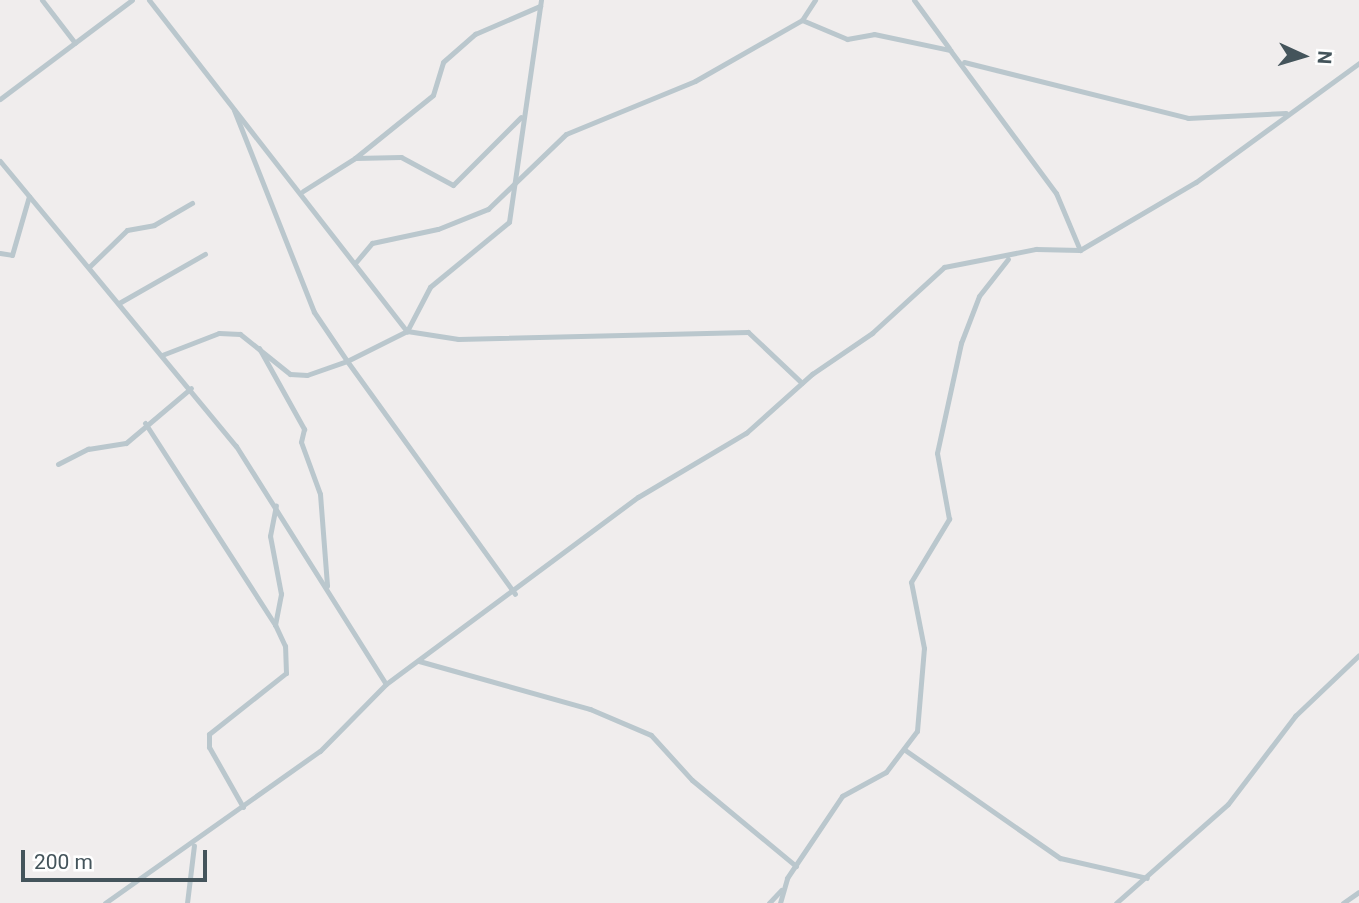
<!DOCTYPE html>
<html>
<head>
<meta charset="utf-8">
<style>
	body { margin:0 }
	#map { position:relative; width:1359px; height:903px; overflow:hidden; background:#f0eded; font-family:Roboto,sans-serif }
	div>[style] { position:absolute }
	.street>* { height:5px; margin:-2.5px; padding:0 2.5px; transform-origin:2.5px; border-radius:2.5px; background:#bac7cd }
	span { translate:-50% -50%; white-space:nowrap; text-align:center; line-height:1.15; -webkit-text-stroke:7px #fff; paint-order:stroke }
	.north { position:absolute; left:1268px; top:21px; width:70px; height:70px; -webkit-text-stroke:5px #fff; paint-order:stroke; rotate:94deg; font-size:19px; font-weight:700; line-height:28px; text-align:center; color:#44545b }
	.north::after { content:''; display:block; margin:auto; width:24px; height:32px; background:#44545b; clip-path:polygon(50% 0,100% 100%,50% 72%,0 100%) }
	.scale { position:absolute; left:21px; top:850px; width:186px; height:32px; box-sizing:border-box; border:4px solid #44545b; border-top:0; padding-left:9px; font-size:21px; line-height:24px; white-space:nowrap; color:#44545b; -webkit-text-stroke:5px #fff; paint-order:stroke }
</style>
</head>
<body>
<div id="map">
	<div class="street">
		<i style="left:42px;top:0;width:54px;rotate:52.5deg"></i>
		<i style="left:149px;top:0;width:420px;rotate:52.1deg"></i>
		<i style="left:407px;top:331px;width:67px;rotate:153.4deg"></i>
		<i style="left:347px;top:361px;width:287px;rotate:54.2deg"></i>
		<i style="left:541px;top:0;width:224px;rotate:98.2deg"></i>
		<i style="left:509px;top:222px;width:102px;rotate:140.6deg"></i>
		<i style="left:430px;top:287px;width:50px;rotate:117.6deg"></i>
		<i style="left:407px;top:331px;width:52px;rotate:8.9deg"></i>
		<i style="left:458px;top:339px;width:290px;rotate:-1.4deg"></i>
		<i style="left:748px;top:332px;width:74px;rotate:43.4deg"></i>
		<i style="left:914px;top:0;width:59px;rotate:53.9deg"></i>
		<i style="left:802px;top:20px;width:24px;rotate:-57deg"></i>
		<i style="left:964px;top:62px;width:231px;rotate:14deg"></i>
		<i style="left:1188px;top:118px;width:98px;rotate:-2.9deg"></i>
		<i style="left:0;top:99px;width:165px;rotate:-36.9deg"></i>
		<i style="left:234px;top:110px;width:217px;rotate:68.4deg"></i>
		<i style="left:314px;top:312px;width:59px;rotate:56deg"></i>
		<i style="left:355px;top:158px;width:100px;rotate:-38.9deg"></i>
		<i style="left:433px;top:95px;width:34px;rotate:-73deg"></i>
		<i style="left:443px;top:62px;width:43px;rotate:-41.2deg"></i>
		<i style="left:475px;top:34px;width:71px;rotate:-23.3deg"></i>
		<i style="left:0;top:161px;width:370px;rotate:50.4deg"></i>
		<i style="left:236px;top:446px;width:281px;rotate:57.8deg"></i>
		<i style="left:303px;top:191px;width:62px;rotate:-32.4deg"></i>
		<i style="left:355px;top:158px;width:46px;rotate:-1.2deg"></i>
		<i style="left:401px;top:157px;width:59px;rotate:28.3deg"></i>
		<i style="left:453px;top:185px;width:96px;rotate:-45deg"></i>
		<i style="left:0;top:253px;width:12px;rotate:9deg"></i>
		<i style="left:12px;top:255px;width:61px;rotate:-73.9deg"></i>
		<i style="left:356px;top:262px;width:25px;rotate:-50deg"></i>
		<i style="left:372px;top:243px;width:67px;rotate:-12deg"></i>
		<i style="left:438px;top:229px;width:54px;rotate:-21.8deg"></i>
		<i style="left:488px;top:209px;width:108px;rotate:-43.9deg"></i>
		<i style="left:566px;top:134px;width:139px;rotate:-22.3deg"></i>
		<i style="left:695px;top:81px;width:123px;rotate:-29.7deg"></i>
		<i style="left:802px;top:20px;width:49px;rotate:22.9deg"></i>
		<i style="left:847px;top:39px;width:27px;rotate:-10deg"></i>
		<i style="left:874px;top:34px;width:78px;rotate:11.9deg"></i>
		<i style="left:950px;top:50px;width:178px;rotate:53.5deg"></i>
		<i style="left:1056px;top:193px;width:62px;rotate:67.2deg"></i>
		<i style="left:89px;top:267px;width:53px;rotate:-44.2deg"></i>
		<i style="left:127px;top:230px;width:27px;rotate:-10deg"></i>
		<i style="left:154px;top:225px;width:44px;rotate:-30.1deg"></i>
		<i style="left:119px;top:303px;width:99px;rotate:-29.7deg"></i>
		<i style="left:259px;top:348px;width:93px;rotate:60.9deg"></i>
		<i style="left:304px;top:429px;width:13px;rotate:103deg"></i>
		<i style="left:301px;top:442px;width:55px;rotate:69.9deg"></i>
		<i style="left:320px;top:494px;width:92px;rotate:85.6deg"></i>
		<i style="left:162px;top:355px;width:61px;rotate:-21.1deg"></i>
		<i style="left:219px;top:333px;width:21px;rotate:3deg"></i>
		<i style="left:240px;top:334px;width:64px;rotate:38.7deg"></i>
		<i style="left:290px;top:374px;width:17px;rotate:3deg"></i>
		<i style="left:307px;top:375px;width:42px;rotate:-19.3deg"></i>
		<i style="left:145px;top:423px;width:240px;rotate:57.2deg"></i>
		<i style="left:58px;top:464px;width:34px;rotate:-27deg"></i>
		<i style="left:88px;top:449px;width:38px;rotate:-9deg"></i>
		<i style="left:126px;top:443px;width:85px;rotate:-40.2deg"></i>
		<i style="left:419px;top:661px;width:178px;rotate:15.7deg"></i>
		<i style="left:590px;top:709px;width:66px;rotate:23.1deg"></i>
		<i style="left:651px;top:735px;width:61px;rotate:47.7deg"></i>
		<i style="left:692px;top:780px;width:135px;rotate:39.6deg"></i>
		<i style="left:905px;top:750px;width:189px;rotate:34.9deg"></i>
		<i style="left:1060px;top:858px;width:89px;rotate:12.9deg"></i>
		<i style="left:243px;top:807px;width:69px;rotate:-119.5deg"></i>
		<i style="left:209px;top:747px;width:13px;rotate:-90deg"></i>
		<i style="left:209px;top:734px;width:98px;rotate:-38.4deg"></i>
		<i style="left:286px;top:673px;width:27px;rotate:-92deg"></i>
		<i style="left:285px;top:646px;width:23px;rotate:-115deg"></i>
		<i style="left:275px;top:625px;width:32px;rotate:-79deg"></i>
		<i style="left:281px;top:594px;width:59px;rotate:-100.7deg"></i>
		<i style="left:270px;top:536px;width:31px;rotate:-79deg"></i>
		<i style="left:105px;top:903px;width:263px;rotate:-35.3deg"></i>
		<i style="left:320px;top:751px;width:94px;rotate:-45.4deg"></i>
		<i style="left:386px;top:684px;width:314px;rotate:-36.6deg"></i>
		<i style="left:638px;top:497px;width:126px;rotate:-30.7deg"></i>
		<i style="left:746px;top:433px;width:89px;rotate:-41.8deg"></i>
		<i style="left:812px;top:374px;width:73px;rotate:-34.3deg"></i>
		<i style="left:872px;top:333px;width:98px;rotate:-42.5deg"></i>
		<i style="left:944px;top:267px;width:94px;rotate:-11.1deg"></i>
		<i style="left:1036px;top:249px;width:44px;rotate:1.3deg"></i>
		<i style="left:1080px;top:250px;width:134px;rotate:-30.4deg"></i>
		<i style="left:1196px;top:182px;width:202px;rotate:-36.1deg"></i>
		<i style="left:187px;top:903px;width:58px;rotate:-83.1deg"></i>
		<i style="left:769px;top:903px;width:18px;rotate:-47deg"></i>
		<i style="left:780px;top:903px;width:26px;rotate:-74deg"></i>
		<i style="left:787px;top:878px;width:99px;rotate:-56.1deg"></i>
		<i style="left:842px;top:796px;width:50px;rotate:-28.6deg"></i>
		<i style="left:886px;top:772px;width:51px;rotate:-52.9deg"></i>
		<i style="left:917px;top:731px;width:83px;rotate:-85.2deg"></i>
		<i style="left:924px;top:648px;width:67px;rotate:-101.1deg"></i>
		<i style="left:911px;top:582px;width:74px;rotate:-58.9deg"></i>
		<i style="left:949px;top:519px;width:67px;rotate:-100.3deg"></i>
		<i style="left:937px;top:453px;width:113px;rotate:-77.7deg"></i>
		<i style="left:961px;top:343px;width:50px;rotate:-69deg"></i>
		<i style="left:979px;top:296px;width:47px;rotate:-51.9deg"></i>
		<i style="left:1116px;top:903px;width:149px;rotate:-41.5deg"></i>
		<i style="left:1228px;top:804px;width:111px;rotate:-52.7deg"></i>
		<i style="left:1295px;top:716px;width:88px;rotate:-43.6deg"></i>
		<i style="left:1343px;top:903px;width:19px;rotate:-35deg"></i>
	</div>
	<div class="north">N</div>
	<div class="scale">200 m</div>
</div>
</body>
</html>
